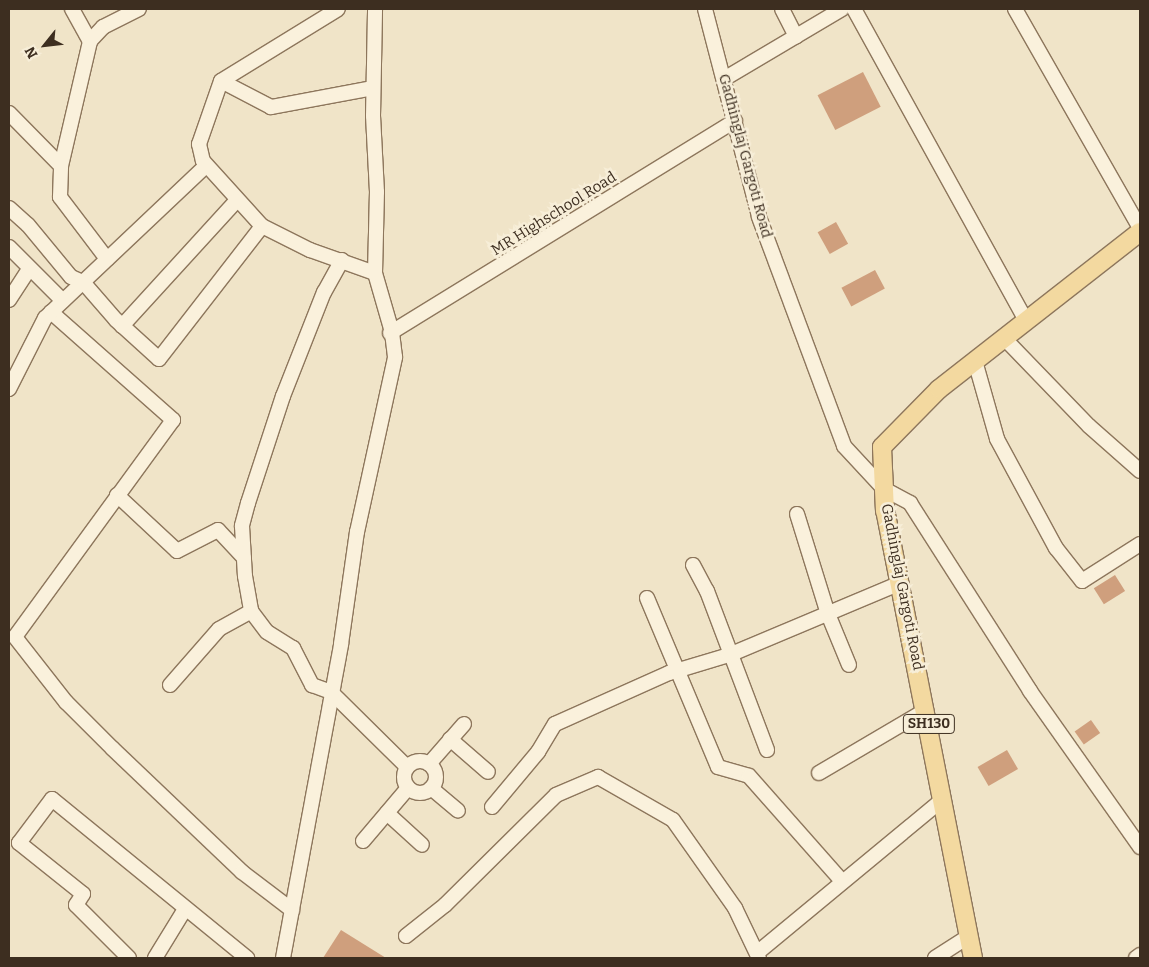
<!DOCTYPE html>
<html>
<head>
<meta charset="utf-8">
<style>
	body { margin:0 }
	#map { position:relative; width:1149px; height:967px; overflow:hidden; background:#f0e4c8; font-family:Bitter,serif }
	div>[style] { position:absolute }
	.building>* { inset:0; background:#cf9f7d; transform-origin:0 0 }
	.roads { filter:drop-shadow(1px 0 #8d765c) drop-shadow(-1px 0 #8d765c) drop-shadow(0 1px #8d765c) drop-shadow(0 -1px #8d765c) }
	.minor>* { height:14px; margin:-7px; padding:0 7px; transform-origin:7px; border-radius:7px; background:#faf1dc }
	.minor>.ring { margin:-7px; padding:0; box-sizing:content-box; background:none; border:14px solid #faf1dc; border-radius:50% }
	.major>* { height:18px; margin:-9px; padding:0 9px; transform-origin:9px; border-radius:9px; background:#f3d9a0 }
	span { translate:-50% -50%; white-space:nowrap; text-align:center; line-height:1.15; -webkit-text-stroke:5px #f7eed8; paint-order:stroke }
	.shield-label span { padding:1px 4px; background:#f7eed8; border:1px solid; border-radius:4px; -webkit-text-stroke-width:0 }
	.shield-label { font-size:14px; color:#3d2e20; font-weight:700 }
	.street-label { font-size:15px; color:#3d2e20 }
	.frame { position:absolute; inset:0; border:10px solid #3d2e20; pointer-events:none }
	.north { position:absolute; left:20px; top:20px; width:50px; height:50px; -webkit-text-stroke:4px #f7eed8; paint-order:stroke; rotate:241deg; font-size:14px; font-weight:700; line-height:20px; text-align:center; color:#3d2e20 }
	.north::after { content:''; display:block; margin:auto; width:18px; height:22px; background:#3d2e20; clip-path:polygon(50% 0,100% 100%,50% 72%,0 100%) }
</style>
</head>
<body>
<div id="map">
	<div class="building">
		<i style="left:863px;top:72px;width:39px;height:51px;rotate:63deg"></i>
		<i style="left:836px;top:222px;width:25px;height:21px;rotate:61deg"></i>
		<i style="left:875px;top:270px;width:21px;height:38px;rotate:62deg"></i>
		<i style="left:1115px;top:575px;width:19px;height:25px;rotate:58deg"></i>
		<i style="left:1091px;top:720px;width:16px;height:20px;rotate:55deg"></i>
		<i style="left:1007px;top:750px;width:22px;height:34px;rotate:60deg"></i>
		<i style="clip-path:polygon(341px 930px,386px 958px,323px 958px)"></i>
	</div>
	<div class="roads">
		<div class="minor">
			<i style="left:72px;top:9px;width:37px;rotate:61deg"></i>
			<i style="left:705px;top:9px;width:215px;rotate:75.4deg"></i>
			<i style="left:759px;top:217px;width:244px;rotate:69.6deg"></i>
			<i style="left:844px;top:446px;width:59px;rotate:47.1deg"></i>
			<i style="left:884px;top:489px;width:30px;rotate:28deg"></i>
			<i style="left:910px;top:503px;width:223px;rotate:57.4deg"></i>
			<i style="left:1030px;top:691px;width:191px;rotate:54.8deg"></i>
			<i style="left:782px;top:9px;width:31px;rotate:63deg"></i>
			<i style="left:854px;top:9px;width:356px;rotate:61.1deg"></i>
			<i style="left:1015px;top:9px;width:252px;rotate:60.3deg"></i>
			<i style="left:724px;top:79px;width:137px;rotate:-30.7deg"></i>
			<i style="left:221px;top:81px;width:137px;rotate:-31.6deg"></i>
			<i style="left:373px;top:88px;width:104px;rotate:169.4deg"></i>
			<i style="left:271px;top:107px;width:56px;rotate:-152.5deg"></i>
			<i style="left:221px;top:81px;width:67px;rotate:109.2deg"></i>
			<i style="left:199px;top:144px;width:17px;rotate:77deg"></i>
			<i style="left:203px;top:161px;width:88px;rotate:47.8deg"></i>
			<i style="left:262px;top:226px;width:54px;rotate:26.6deg"></i>
			<i style="left:310px;top:250px;width:69px;rotate:19.5deg"></i>
			<i style="left:9px;top:113px;width:74px;rotate:45.5deg"></i>
			<i style="left:9px;top:208px;width:25px;rotate:42deg"></i>
			<i style="left:28px;top:225px;width:67px;rotate:50.4deg"></i>
			<i style="left:71px;top:277px;width:13px;rotate:23deg"></i>
			<i style="left:83px;top:282px;width:50px;rotate:49deg"></i>
			<i style="left:116px;top:320px;width:58px;rotate:42.2deg"></i>
			<i style="left:159px;top:359px;width:168px;rotate:-52.2deg"></i>
			<i style="left:9px;top:247px;width:76px;rotate:45deg"></i>
			<i style="left:107px;top:259px;width:78px;rotate:-127.2deg"></i>
			<i style="left:60px;top:197px;width:31px;rotate:-88deg"></i>
			<i style="left:61px;top:166px;width:128px;rotate:-76.9deg"></i>
			<i style="left:90px;top:41px;width:19px;rotate:-47deg"></i>
			<i style="left:103px;top:27px;width:40px;rotate:-26.6deg"></i>
			<i style="left:342px;top:260px;width:37px;rotate:119deg"></i>
			<i style="left:324px;top:292px;width:112px;rotate:111.5deg"></i>
			<i style="left:283px;top:396px;width:113px;rotate:108.1deg"></i>
			<i style="left:248px;top:503px;width:24px;rotate:105deg"></i>
			<i style="left:242px;top:526px;width:50px;rotate:86.6deg"></i>
			<i style="left:245px;top:576px;width:36px;rotate:80deg"></i>
			<i style="left:251px;top:611px;width:26px;rotate:53deg"></i>
			<i style="left:267px;top:632px;width:31px;rotate:32deg"></i>
			<i style="left:293px;top:648px;width:42px;rotate:62.8deg"></i>
			<i style="left:312px;top:685px;width:20px;rotate:20deg"></i>
			<i style="left:331px;top:692px;width:107px;rotate:44.6deg"></i>
			<i style="left:9px;top:300px;width:38px;rotate:-57deg"></i>
			<i style="left:51px;top:312px;width:163px;rotate:41.5deg"></i>
			<i style="left:173px;top:420px;width:268px;rotate:126.1deg"></i>
			<i style="left:15px;top:637px;width:83px;rotate:51.9deg"></i>
			<i style="left:66px;top:702px;width:66px;rotate:45deg"></i>
			<i style="left:113px;top:749px;width:178px;rotate:43.6deg"></i>
			<i style="left:242px;top:872px;width:63px;rotate:37.2deg"></i>
			<i style="left:122px;top:326px;width:169px;rotate:-47.6deg"></i>
			<i style="left:390px;top:333px;width:405px;rotate:-31.6deg"></i>
			<i style="left:1004px;top:338px;width:122px;rotate:46deg"></i>
			<i style="left:1089px;top:426px;width:68px;rotate:41.4deg"></i>
			<i style="left:975px;top:361px;width:81px;rotate:74.2deg"></i>
			<i style="left:997px;top:439px;width:124px;rotate:61.6deg"></i>
			<i style="left:1056px;top:548px;width:42px;rotate:51.8deg"></i>
			<i style="left:1082px;top:581px;width:69px;rotate:-32.5deg"></i>
			<i style="left:9px;top:389px;width:80px;rotate:-63.1deg"></i>
			<i style="left:45px;top:318px;width:221px;rotate:-43.4deg"></i>
			<i style="left:117px;top:495px;width:82px;rotate:43deg"></i>
			<i style="left:177px;top:551px;width:46px;rotate:-27.1deg"></i>
			<i style="left:218px;top:530px;width:38px;rotate:47deg"></i>
			<i style="left:797px;top:514px;width:105px;rotate:72.8deg"></i>
			<i style="left:828px;top:614px;width:55px;rotate:67.6deg"></i>
			<i style="left:693px;top:565px;width:30px;rotate:62deg"></i>
			<i style="left:707px;top:591px;width:170px;rotate:69.3deg"></i>
			<i style="left:647px;top:598px;width:183px;rotate:67.2deg"></i>
			<i style="left:718px;top:767px;width:32px;rotate:16deg"></i>
			<i style="left:749px;top:776px;width:140px;rotate:48.5deg"></i>
			<i style="left:170px;top:685px;width:74px;rotate:-48.8deg"></i>
			<i style="left:219px;top:629px;width:37px;rotate:-29deg"></i>
			<i style="left:450px;top:739px;width:50px;rotate:41deg"></i>
			<i class="ring" style="left:404px;top:761px;width:18px;height:18px"></i>
			<i style="left:429px;top:764px;width:53px;rotate:-48.8deg"></i>
			<i style="left:819px;top:773px;width:124px;rotate:-30.5deg"></i>
			<i style="left:431px;top:788px;width:35px;rotate:40deg"></i>
			<i style="left:492px;top:807px;width:72px;rotate:-50.1deg"></i>
			<i style="left:538px;top:752px;width:33px;rotate:-59deg"></i>
			<i style="left:555px;top:724px;width:125px;rotate:-24.1deg"></i>
			<i style="left:669px;top:673px;width:63px;rotate:-16.7deg"></i>
			<i style="left:729px;top:655px;width:186px;rotate:-22.8deg"></i>
			<i style="left:387px;top:813px;width:47px;rotate:42.4deg"></i>
			<i style="left:363px;top:841px;width:70px;rotate:-49.7deg"></i>
			<i style="left:406px;top:936px;width:50px;rotate:-38.5deg"></i>
			<i style="left:445px;top:905px;width:156px;rotate:-44.7deg"></i>
			<i style="left:556px;top:795px;width:46px;rotate:-23.2deg"></i>
			<i style="left:598px;top:777px;width:86px;rotate:29.8deg"></i>
			<i style="left:673px;top:820px;width:108px;rotate:54.8deg"></i>
			<i style="left:735px;top:908px;width:55px;rotate:64.4deg"></i>
			<i style="left:757px;top:953px;width:241px;rotate:-39.6deg"></i>
			<i style="left:129px;top:958px;width:75px;rotate:-135deg"></i>
			<i style="left:76px;top:905px;width:13px;rotate:-58deg"></i>
			<i style="left:83px;top:894px;width:82px;rotate:-141.4deg"></i>
			<i style="left:19px;top:843px;width:55px;rotate:-53.1deg"></i>
			<i style="left:52px;top:799px;width:252px;rotate:39.2deg"></i>
			<i style="left:155px;top:958px;width:57px;rotate:-58.5deg"></i>
			<i style="left:283px;top:958px;width:319px;rotate:-79.5deg"></i>
			<i style="left:341px;top:644px;width:113px;rotate:-81.9deg"></i>
			<i style="left:357px;top:532px;width:179px;rotate:-77.7deg"></i>
			<i style="left:395px;top:357px;width:25px;rotate:-97deg"></i>
			<i style="left:392px;top:332px;width:61px;rotate:-106.1deg"></i>
			<i style="left:375px;top:273px;width:81px;rotate:-88.6deg"></i>
			<i style="left:377px;top:192px;width:76px;rotate:-93deg"></i>
			<i style="left:373px;top:116px;width:107px;rotate:-88.9deg"></i>
			<i style="left:935px;top:958px;width:40px;rotate:-32.9deg"></i>
			<i style="left:1136px;top:958px;width:5px;rotate:-37deg"></i>
		</div>
		<div class="major">
			<i style="left:973px;top:958px;width:456px;rotate:-101.1deg"></i>
			<i style="left:885px;top:511px;width:64px;rotate:-92.7deg"></i>
			<i style="left:882px;top:447px;width:81px;rotate:-45.5deg"></i>
			<i style="left:939px;top:389px;width:255px;rotate:-38deg"></i>
		</div>
	</div>
	<div class="shield-label">
		<span style="left:929px;top:724px">SH130</span>
	</div>
	<div class="street-label">
		<span style="left:745px;top:156px;rotate:75deg">Gadhinglaj Gargoti Road</span>
		<span style="left:554px;top:214px;rotate:-32deg">MR Highschool Road</span>
		<span style="left:902px;top:587px;rotate:79deg">Gadhinglaj Gargoti Road</span>
	</div>
	<div class="frame"></div>
	<div class="north">N</div>
</div>
</body>
</html>
